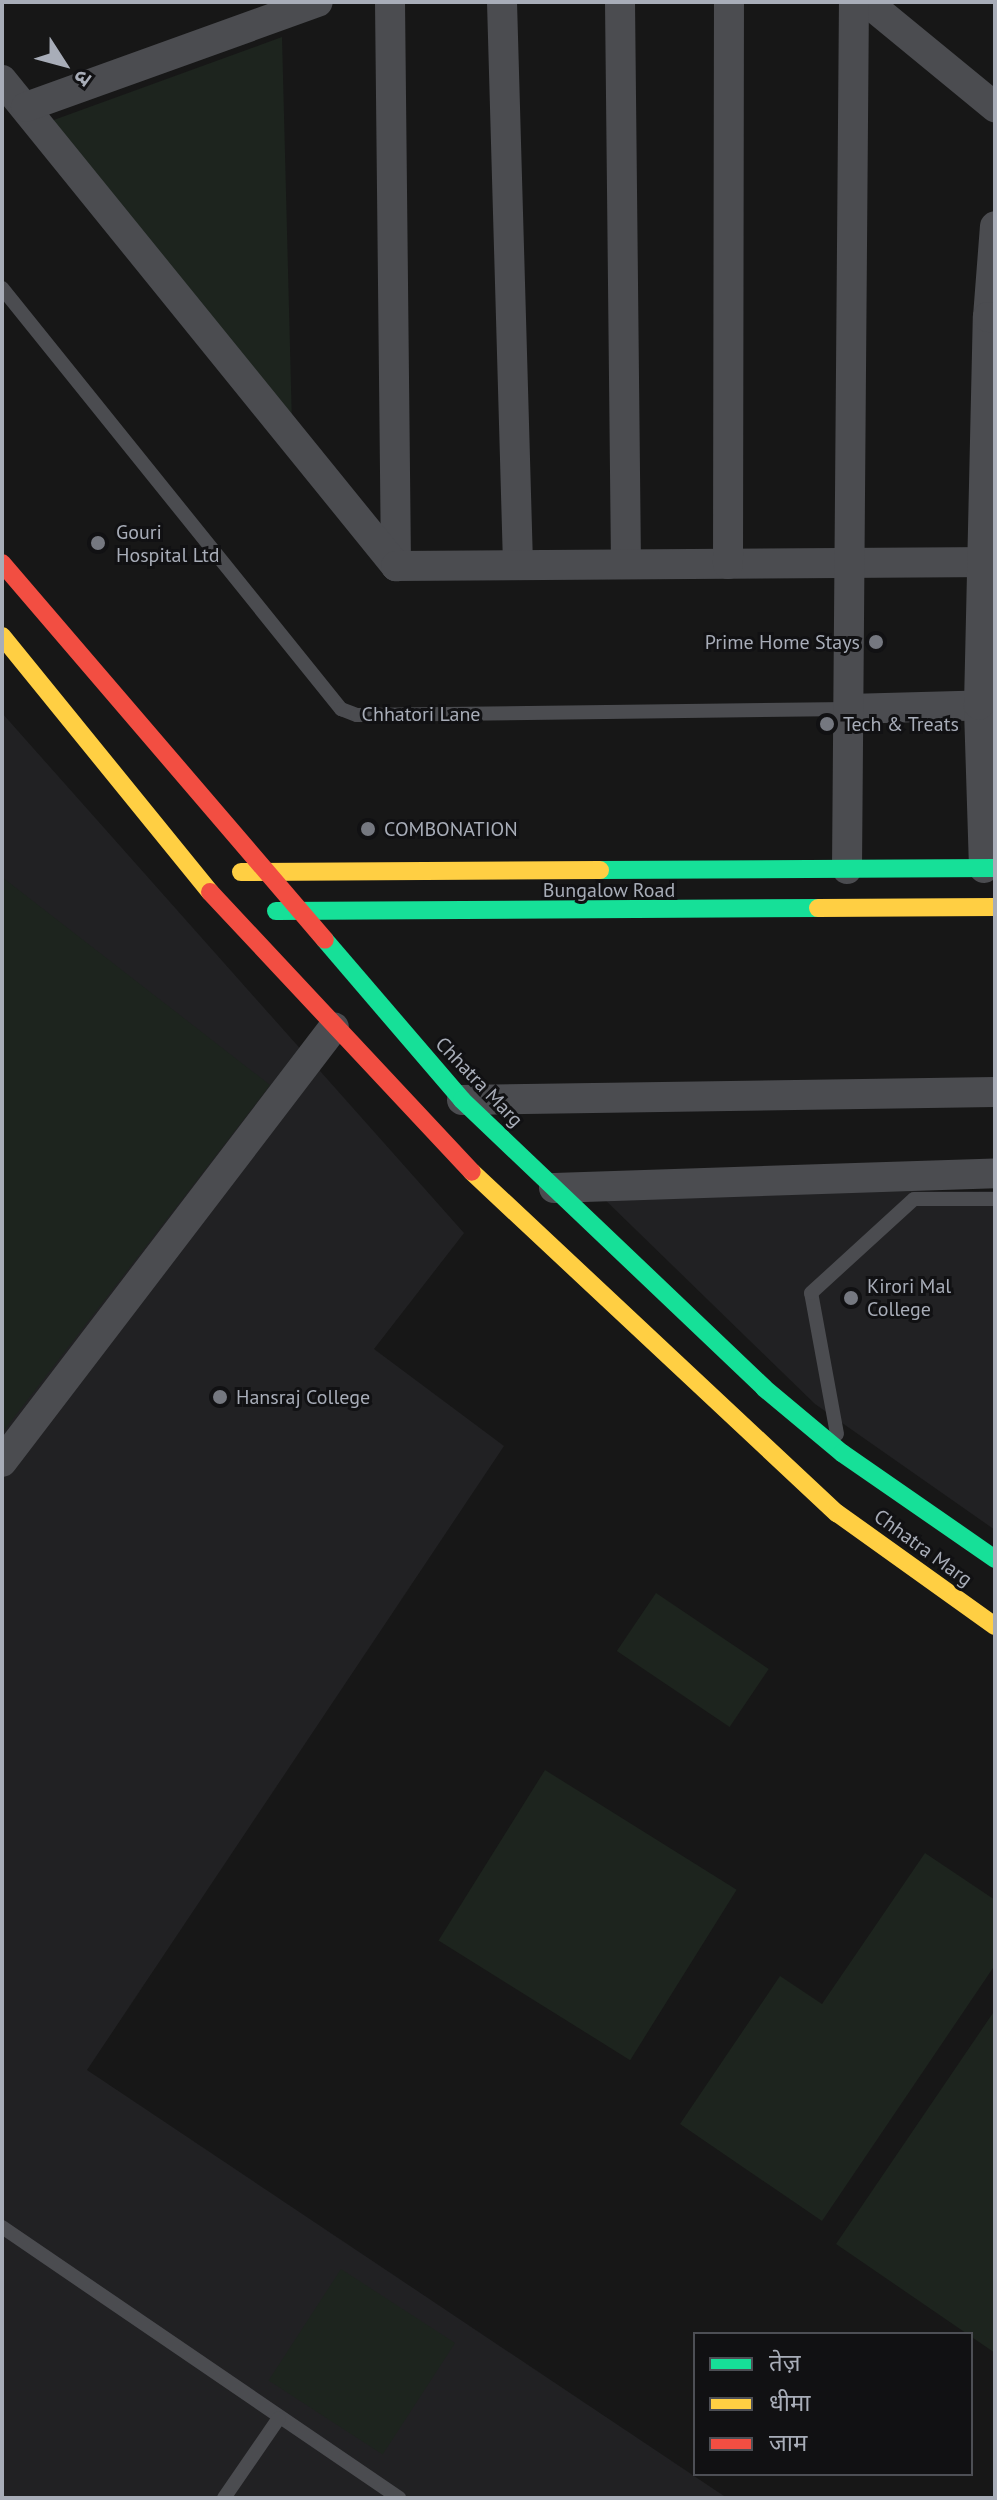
<!DOCTYPE html>
<html>
<head>
<meta charset="utf-8">
<style>
	body { margin:0 }
	#map { position:relative; width:997px; height:2500px; overflow:hidden; background:#171717; font-family:"PT Sans","Noto Sans Devanagari",sans-serif }
	div>[style] { position:absolute }
	.built>* { inset:0; background:#212123 }
	.green>* { inset:0; background:#1d241e; transform-origin:0 0 }
	.lane>* { height:14px; margin:-7px; padding:0 7px; transform-origin:7px; border-radius:7px; background:#4b4c50 }
	.street>* { height:30px; margin:-15px; padding:0 15px; transform-origin:15px; border-radius:15px; background:#4b4c50 }
	.fast>* { height:18px; margin:-9px; padding:0 9px; transform-origin:9px; border-radius:9px; background:#16e098 }
	.slow>* { height:18px; margin:-9px; padding:0 9px; transform-origin:9px; border-radius:9px; background:#ffcf43 }
	.jam>* { height:18px; margin:-9px; padding:0 9px; transform-origin:9px; border-radius:9px; background:#f24e42 }
	.dots>* { width:22px; height:22px; translate:-50% -50%; box-sizing:border-box; border:4px solid #111113; border-radius:50% }
	span { translate:-50% -50%; white-space:nowrap; text-align:center; line-height:1.15; -webkit-text-stroke:6px #111113; paint-order:stroke }
	.poi-label { font-size:20px; color:#a8adb8 }
	.left { translate:0 -50%; text-align:left }
	.right { translate:-100% -50%; text-align:right }
	.street-label { font-size:20px; color:#a8adb8 }
	.frame { position:absolute; inset:0; border:4px solid #a8adb8; pointer-events:none }
	.legend { position:absolute; left:693px; top:2332px; width:280px; height:144px; box-sizing:border-box; background:#111113; border:2px solid #4d4f55; margin:0; padding:10px 14px; list-style:none; font-size:24px; color:#a8adb8 }
	.legend li { display:flex; align-items:center; gap:16px; height:40px }
	.legend b { width:40px; border:2px solid #4d4f55 }
	.north { position:absolute; left:24px; top:24px; width:80px; height:80px; -webkit-text-stroke:6px #111113; paint-order:stroke; rotate:126deg; font-size:22px; font-weight:700; line-height:32px; text-align:center; color:#a8adb8 }
	.north::after { content:''; display:block; margin:auto; width:28px; height:36px; background:#a8adb8; clip-path:polygon(50% 0,100% 100%,50% 72%,0 100%) }
</style>
</head>
<body>
<div id="map">
	<div class="built">
		<i style="clip-path:polygon(2px 713px,464px 1233px,374px 1349px,504px 1446px,87px 2070px,727px 2498px,2px 2498px)"></i>
		<i style="clip-path:polygon(995px 1191px,995px 1530px,815px 1404px,597px 1192px)"></i>
	</div>
	<div class="green">
		<i style="clip-path:polygon(282px 37px,292px 425px,51px 121px)"></i>
		<i style="clip-path:polygon(2px 877px,270px 1085px,2px 1433px)"></i>
		<i style="left:656px;top:1593px;width:136px;height:70px;rotate:34deg"></i>
		<i style="left:545px;top:1770px;width:226px;height:201px;rotate:32deg"></i>
		<i style="clip-path:polygon(925px 1853px,995px 1900px,995px 1965px,822px 2221px,680px 2124px,780px 1976px,822px 2004px)"></i>
		<i style="clip-path:polygon(995px 2010px,995px 2353px,836px 2244px)"></i>
		<i style="left:341px;top:2269px;width:136px;height:133px;rotate:33deg"></i>
	</div>
	<div class="lane">
		<i style="left:2px;top:288px;width:541px;rotate:51.16deg"></i>
		<i style="left:341px;top:709px;width:17px;rotate:21deg"></i>
		<i style="left:357px;top:715px;width:491px;rotate:-0.7deg"></i>
		<i style="left:837px;top:1434px;width:143px;rotate:-100.4deg"></i>
		<i style="left:811px;top:1293px;width:139px;rotate:-42.4deg"></i>
		<i style="left:914px;top:1199px;width:81px"></i>
		<i style="left:2px;top:2227px;width:481px;rotate:34.3deg"></i>
		<i style="left:224px;top:2498px;width:97px;rotate:-55.5deg"></i>
	</div>
	<div class="street">
		<i style="left:390px;top:2px;width:564px;rotate:89.39deg"></i>
		<i style="left:502px;top:2px;width:563px;rotate:88.37deg"></i>
		<i style="left:620px;top:2px;width:562px;rotate:89.39deg"></i>
		<i style="left:867px;top:2px;width:166px;rotate:39.4deg"></i>
		<i style="left:2px;top:80px;width:626px;rotate:50.97deg"></i>
		<i style="left:396px;top:566px;width:599px;rotate:-0.38deg"></i>
		<i style="left:26px;top:107px;width:310px;rotate:-19.8deg"></i>
		<i style="left:988px;top:317px;width:91px;rotate:-85.6deg"></i>
		<i style="left:728px;top:564px;width:562px;rotate:-89.9deg"></i>
		<i style="left:848px;top:709px;width:147px;rotate:-1.6deg"></i>
		<i style="left:984px;top:868px;width:163px;rotate:-91.8deg"></i>
		<i style="left:979px;top:705px;width:388px;rotate:-88.7deg"></i>
		<i style="left:988px;top:317px;width:7px;rotate:8deg"></i>
		<i style="left:847px;top:869px;width:867px;rotate:-89.54deg"></i>
		<i style="left:462px;top:1100px;width:533px;rotate:-0.86deg"></i>
		<i style="left:554px;top:1188px;width:441px;rotate:-1.9deg"></i>
		<i style="left:2px;top:1462px;width:547px;rotate:-52.65deg"></i>
	</div>
	<div class="fast">
		<i style="left:600px;top:870px;width:395px;rotate:-0.3deg"></i>
		<i style="left:276px;top:911px;width:542px;rotate:-0.32deg"></i>
		<i style="left:325px;top:940px;width:211px;rotate:49.4deg"></i>
		<i style="left:462px;top:1100px;width:417px;rotate:43.6deg"></i>
		<i style="left:764px;top:1388px;width:102px;rotate:39.8deg"></i>
		<i style="left:842px;top:1453px;width:186px;rotate:34.7deg"></i>
	</div>
	<div class="slow">
		<i style="left:2px;top:636px;width:330px;rotate:50.9deg"></i>
		<i style="left:241px;top:872px;width:359px;rotate:-0.3deg"></i>
		<i style="left:818px;top:908px;width:177px;rotate:-0.3deg"></i>
		<i style="left:472px;top:1172px;width:500px;rotate:43.1deg"></i>
		<i style="left:837px;top:1513px;width:194px;rotate:35.6deg"></i>
	</div>
	<div class="jam">
		<i style="left:2px;top:563px;width:496px;rotate:49.4deg"></i>
		<i style="left:210px;top:892px;width:383px;rotate:46.9deg"></i>
	</div>
	<div class="dots">
		<i style="left:98px;top:543px;background:#757880"></i>
		<i style="left:876px;top:642px;background:#757880"></i>
		<i style="left:827px;top:724px;background:#757880"></i>
		<i style="left:368px;top:829px;background:#757880"></i>
		<i style="left:851px;top:1298px;background:#757880"></i>
		<i style="left:220px;top:1397px;background:#757880"></i>
	</div>
	<div class="poi-label">
		<span class="left" style="left:116px;top:544px">Gouri<br>Hospital Ltd</span>
		<span class="right" style="left:860px;top:642px">Prime Home Stays</span>
		<span class="left" style="left:843px;top:724px">Tech &amp; Treats</span>
		<span class="left" style="left:384px;top:829px">COMBONATION</span>
		<span class="left" style="left:867px;top:1298px">Kirori Mal<br>College</span>
		<span class="left" style="left:236px;top:1397px">Hansraj College</span>
	</div>
	<div class="street-label">
		<span style="left:421px;top:714px">Chhatori Lane</span>
		<span style="left:609px;top:890px">Bungalow Road</span>
		<span style="left:479px;top:1082px;rotate:46deg">Chhatra Marg</span>
		<span style="left:923px;top:1548px;rotate:36deg">Chhatra Marg</span>
	</div>
	<div class="frame"></div>
	<ul class="legend">
	<li><b style="height:10px;background:#16e098"></b>तेज़</li>
	<li><b style="height:10px;background:#ffcf43"></b>धीमा</li>
	<li><b style="height:10px;background:#f24e42"></b>जाम</li>
	</ul>
	<div class="north">उ</div>
</div>
</body>
</html>
